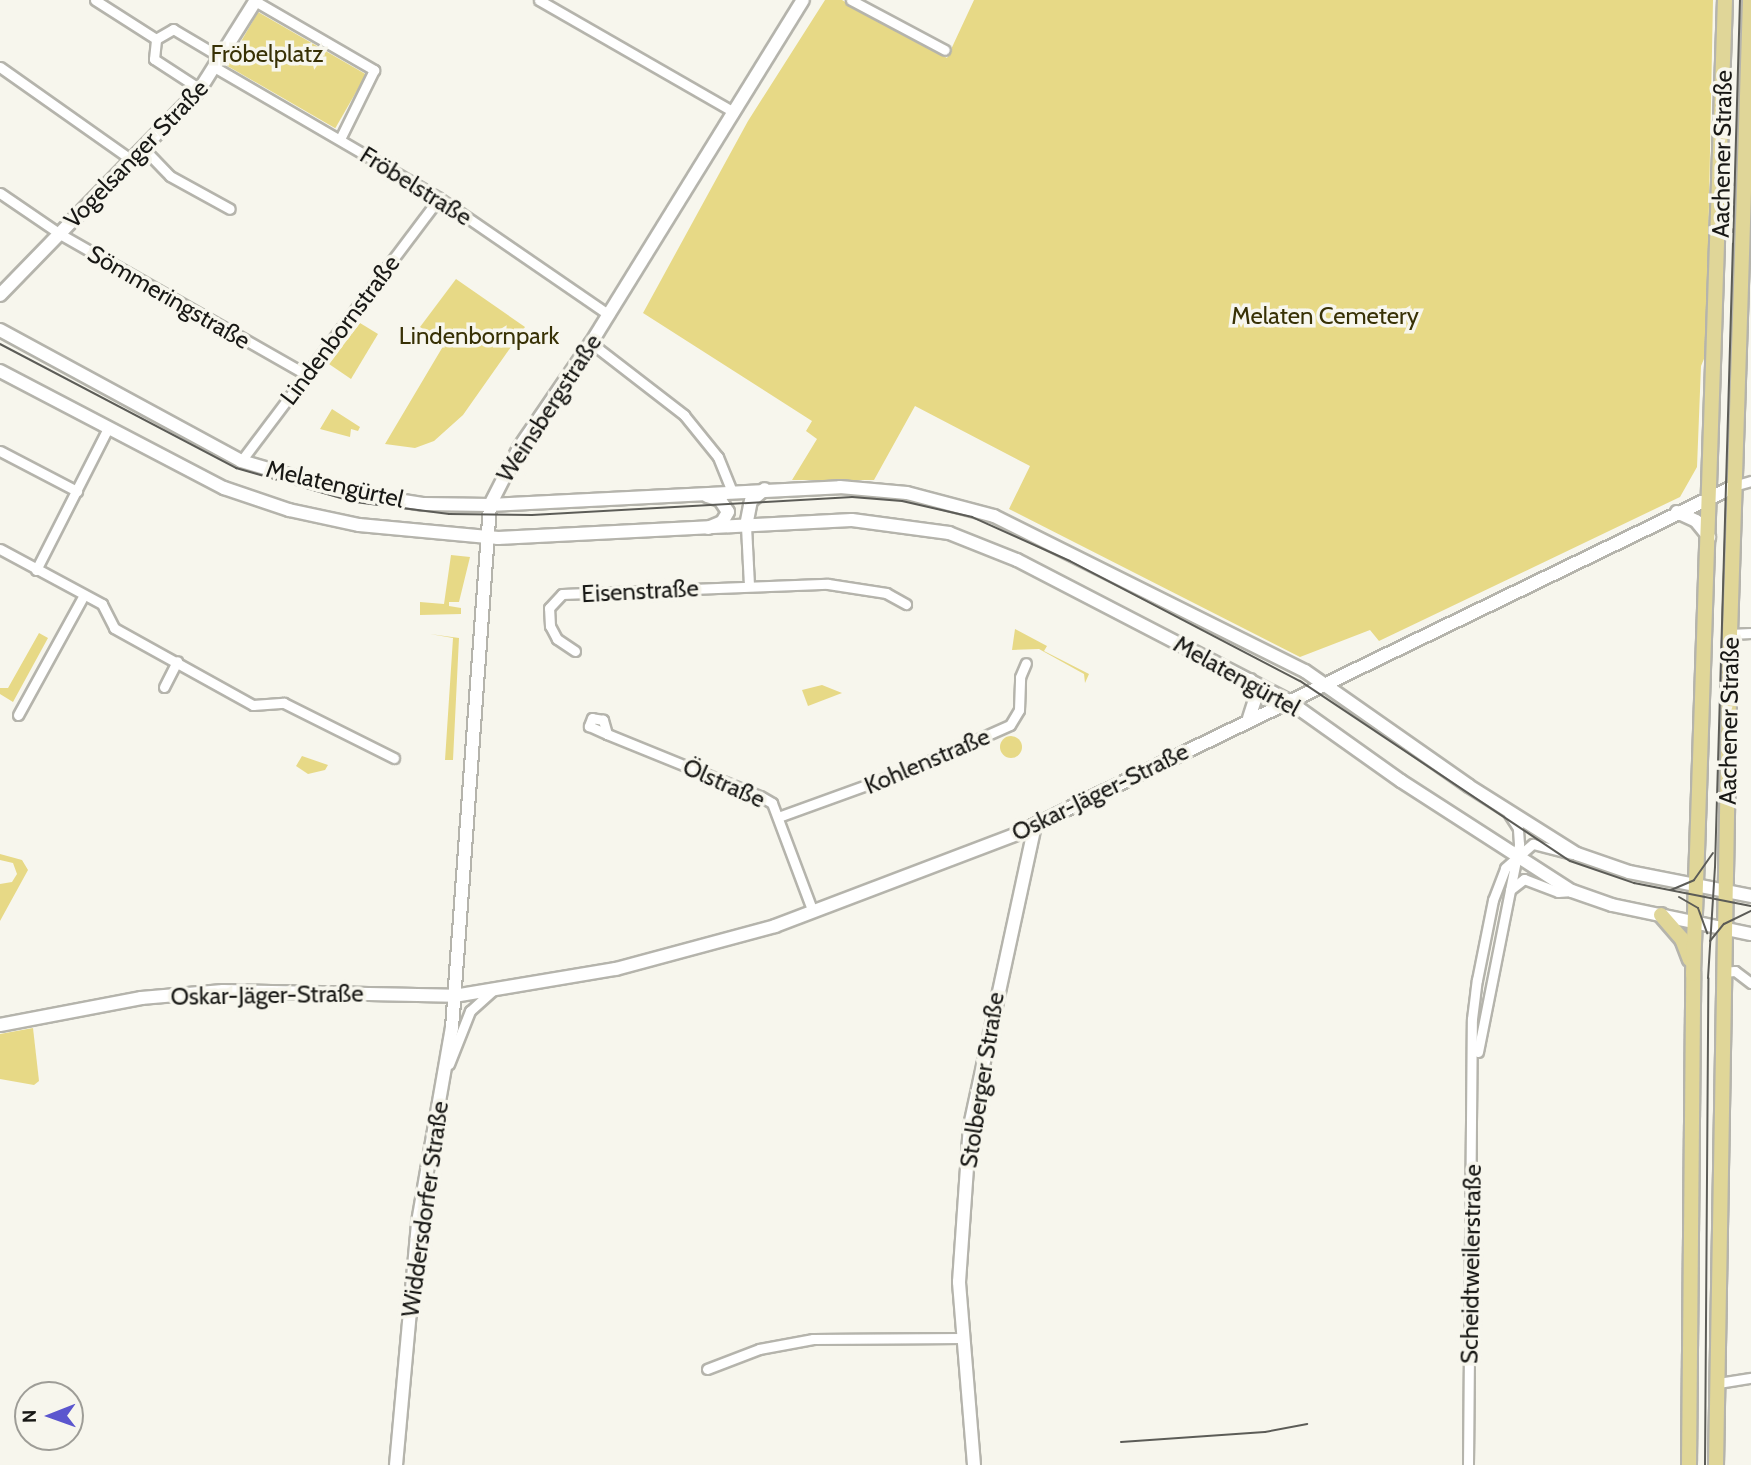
<!DOCTYPE html>
<html>
<head>
<meta charset="utf-8">
<style>
	body { margin:0 }
	#map { position:relative; width:1751px; height:1465px; overflow:hidden; background:#f7f6ed; font-family:Cabin,sans-serif }
	div>[style] { position:absolute }
	.green>* { inset:0; background:#e7d986; transform-origin:0 0 }
	.round { border-radius:50% }
	.roads { filter:drop-shadow(2px 0 #b5b4ac) drop-shadow(-2px 0 #b5b4ac) drop-shadow(0 2px #b5b4ac) drop-shadow(0 -2px #b5b4ac) }
	.street>* { height:9px; margin:-4.5px; padding:0 4.5px; transform-origin:4.5px; border-radius:4.5px; background:#fff }
	.secondary>* { height:12px; margin:-6px; padding:0 6px; transform-origin:6px; border-radius:6px; background:#fff }
	.primary>* { height:14px; margin:-7px; padding:0 7px; transform-origin:7px; border-radius:7px; background:#e0d698 }
	.tram>* { height:2px; margin:-1px; padding:0 1px; transform-origin:1px; border-radius:1px; background:#5c5c57 }
	span { translate:-50% -50%; white-space:nowrap; text-align:center; line-height:1.15; -webkit-text-stroke:7px #f7f6ed; paint-order:stroke }
	.park-label { font-size:24px; color:#383105 }
	.street-label { font-size:24px; color:#181815 }
	.north { position:absolute; left:14px; top:1381px; width:70px; height:70px; box-sizing:border-box; background:#f7f6ed; border:2px solid #9e9d97; border-radius:50%; rotate:269deg; font-size:19px; font-weight:700; line-height:28px; text-align:center; color:#181815 }
	.north::after { content:''; display:block; margin:auto; width:24px; height:32px; background:#5b56ce; clip-path:polygon(50% 0,100% 100%,50% 72%,0 100%) }
</style>
</head>
<body>
<div id="map">
	<div class="green">
		<i style="clip-path:polygon(825px 0,842px 0,947px 58px,974px 0,1713px 0,1706px 354px,1701px 366px,1697px 467px,1680px 497px,1379px 641px,1370px 630px,1300px 657px,1009px 509px,1030px 466px,915px 406px,874px 480px,792px 480px,817px 439px,806px 431px,812px 421px,643px 313px,748px 121px)"></i>
		<i style="left:258px;top:12px;width:125px;height:62px;rotate:30deg"></i>
		<i style="clip-path:polygon(456px 279px,525px 327px,463px 415px,434px 441px,415px 448px,385px 444px,445px 343px,420px 327px)"></i>
		<i style="clip-path:polygon(360px 323px,378px 334px,351px 379px,329px 364px)"></i>
		<i style="clip-path:polygon(332px 409px,360px 427px,358px 431px,351px 429px,350px 437px,320px 429px)"></i>
		<i style="clip-path:polygon(451px 555px,470px 557px,459px 602px,449px 602px,449px 606px,461px 608px,461px 614px,420px 615px,420px 602px,444px 604px)"></i>
		<i style="clip-path:polygon(1015px 629px,1047px 646px,1044px 651px,1089px 674px,1085px 683px,1084px 674px,1039px 649px,1012px 650px)"></i>
		<i style="clip-path:polygon(39px 633px,48px 638px,13px 702px,0 694px,0 688px,8px 688px)"></i>
		<i style="clip-path:polygon(430px 634px,459px 638px,453px 760px,445px 760px,453px 638px)"></i>
		<i style="clip-path:polygon(822px 685px,842px 693px,808px 706px,802px 690px)"></i>
		<i class="round" style="left:1000px;top:736px;width:22px;height:22px"></i>
		<i style="clip-path:polygon(302px 756px,328px 765px,325px 770px,308px 774px,296px 766px)"></i>
		<i style="clip-path:polygon(0 854px,22px 860px,28px 870px,0 921px,0 884px,12px 882px,17px 874px,13px 863px,0 860px)"></i>
		<i style="clip-path:polygon(33px 1028px,39px 1081px,34px 1085px,0 1079px,0 1034px)"></i>
	</div>
	<div class="roads">
		<div class="street">
			<i style="left:95px;top:0;width:72px;rotate:32.6deg"></i>
			<i style="left:539px;top:0;width:225px;rotate:29.9deg"></i>
			<i style="left:851px;top:0;width:106px;rotate:28deg"></i>
			<i style="left:255px;top:1px;width:138px;rotate:30.1deg"></i>
			<i style="left:374px;top:70px;width:77px;rotate:116.2deg"></i>
			<i style="left:0;top:67px;width:161px;rotate:35.2deg"></i>
			<i style="left:216px;top:68px;width:258px;rotate:30.2deg"></i>
			<i style="left:439px;top:198px;width:206px;rotate:34.5deg"></i>
			<i style="left:200px;top:89px;width:55px;rotate:-146.9deg"></i>
			<i style="left:154px;top:59px;width:20px;rotate:-84deg"></i>
			<i style="left:156px;top:39px;width:20px;rotate:-30deg"></i>
			<i style="left:173px;top:29px;width:57px;rotate:30.6deg"></i>
			<i style="left:144px;top:149px;width:37px;rotate:46deg"></i>
			<i style="left:170px;top:176px;width:68px;rotate:28.8deg"></i>
			<i style="left:0;top:193px;width:73px;rotate:34.3deg"></i>
			<i style="left:60px;top:234px;width:282px;rotate:29.7deg"></i>
			<i style="left:591px;top:343px;width:118px;rotate:37.7deg"></i>
			<i style="left:684px;top:415px;width:54px;rotate:51deg"></i>
			<i style="left:718px;top:457px;width:37px;rotate:68deg"></i>
			<i style="left:0;top:451px;width:87px;rotate:27.5deg"></i>
			<i style="left:241px;top:461px;width:329px;rotate:-53deg"></i>
			<i style="left:1737px;top:485px;width:15px;rotate:-16deg"></i>
			<i style="left:746px;top:526px;width:59px;rotate:87.1deg"></i>
			<i style="left:0;top:549px;width:116px;rotate:28.3deg"></i>
			<i style="left:102px;top:604px;width:27px;rotate:63deg"></i>
			<i style="left:114px;top:628px;width:159px;rotate:29deg"></i>
			<i style="left:253px;top:705px;width:31px;rotate:-4deg"></i>
			<i style="left:284px;top:703px;width:123px;rotate:26.6deg"></i>
			<i style="left:36px;top:570px;width:159px;rotate:-63.1deg"></i>
			<i style="left:1730px;top:634px;width:21px;rotate:-3deg"></i>
			<i style="left:575px;top:651px;width:22px;rotate:-146deg"></i>
			<i style="left:557px;top:639px;width:15px;rotate:-118deg"></i>
			<i style="left:550px;top:626px;width:18px;rotate:-93deg"></i>
			<i style="left:549px;top:608px;width:19px;rotate:-47deg"></i>
			<i style="left:562px;top:594px;width:266px;rotate:-2.2deg"></i>
			<i style="left:828px;top:584px;width:59px;rotate:8.8deg"></i>
			<i style="left:886px;top:593px;width:23px;rotate:29deg"></i>
			<i style="left:164px;top:687px;width:29px;rotate:-63deg"></i>
			<i style="left:18px;top:715px;width:135px;rotate:-61.2deg"></i>
			<i style="left:607px;top:734px;width:15px;rotate:-106deg"></i>
			<i style="left:603px;top:720px;width:11px;rotate:-170deg"></i>
			<i style="left:592px;top:718px;width:9px;rotate:111deg"></i>
			<i style="left:589px;top:726px;width:20px;rotate:24deg"></i>
			<i style="left:607px;top:734px;width:165px;rotate:22.1deg"></i>
			<i style="left:760px;top:796px;width:14px;rotate:30deg"></i>
			<i style="left:772px;top:803px;width:116px;rotate:69.4deg"></i>
			<i style="left:781px;top:816px;width:138px;rotate:-19.9deg"></i>
			<i style="left:911px;top:769px;width:108px;rotate:-24deg"></i>
			<i style="left:1010px;top:725px;width:17px;rotate:-59deg"></i>
			<i style="left:1019px;top:710px;width:33px;rotate:-88deg"></i>
			<i style="left:1020px;top:677px;width:15px;rotate:-67deg"></i>
			<i style="left:1510px;top:890px;width:18px;rotate:-38deg"></i>
			<i style="left:1524px;top:879px;width:36px;rotate:21deg"></i>
			<i style="left:1558px;top:892px;width:14px;rotate:-4deg"></i>
			<i style="left:1722px;top:972px;width:13px;rotate:-4deg"></i>
			<i style="left:1735px;top:971px;width:20px;rotate:37deg"></i>
			<i style="left:1478px;top:1052px;width:212px;rotate:-78.8deg"></i>
			<i style="left:1519px;top:844px;width:16px;rotate:-94deg"></i>
			<i style="left:1518px;top:828px;width:17px;rotate:-123deg"></i>
			<i style="left:449px;top:1064px;width:57px;rotate:-68.4deg"></i>
			<i style="left:470px;top:1011px;width:30px;rotate:-42deg"></i>
			<i style="left:707px;top:1369px;width:56px;rotate:-21deg"></i>
			<i style="left:759px;top:1349px;width:55px;rotate:-10.5deg"></i>
			<i style="left:813px;top:1339px;width:149px;rotate:-0.4deg"></i>
			<i style="left:1718px;top:1383px;width:33px;rotate:-9deg"></i>
			<i style="left:1468px;top:1465px;width:446px;rotate:-89.5deg"></i>
			<i style="left:1472px;top:1019px;width:39px;rotate:-83deg"></i>
			<i style="left:1477px;top:980px;width:82px;rotate:-78.7deg"></i>
			<i style="left:1493px;top:900px;width:34px;rotate:-69deg"></i>
			<i style="left:1505px;top:868px;width:37px;rotate:-41deg"></i>
			<i style="left:1533px;top:844px;width:40px;rotate:14.4deg"></i>
		</div>
		<div class="secondary">
			<i style="left:0;top:295px;width:287px;rotate:-45.8deg"></i>
			<i style="left:200px;top:89px;width:105px;rotate:-57.8deg"></i>
			<i style="left:0;top:330px;width:274px;rotate:28.5deg"></i>
			<i style="left:241px;top:461px;width:110px;rotate:16.3deg"></i>
			<i style="left:347px;top:492px;width:78px;rotate:8.9deg"></i>
			<i style="left:424px;top:504px;width:66px;rotate:0.9deg"></i>
			<i style="left:490px;top:505px;width:350px;rotate:-2.9deg"></i>
			<i style="left:840px;top:487px;width:67px;rotate:5.1deg"></i>
			<i style="left:907px;top:493px;width:90px;rotate:14.8deg"></i>
			<i style="left:994px;top:516px;width:347px;rotate:26.5deg"></i>
			<i style="left:1305px;top:671px;width:200px;rotate:35deg"></i>
			<i style="left:1469px;top:786px;width:128px;rotate:32.2deg"></i>
			<i style="left:1577px;top:854px;width:55px;rotate:19.1deg"></i>
			<i style="left:1629px;top:872px;width:124px;rotate:11.1deg"></i>
			<i style="left:0;top:371px;width:253px;rotate:27.6deg"></i>
			<i style="left:224px;top:488px;width:69px;rotate:18.7deg"></i>
			<i style="left:289px;top:510px;width:72px;rotate:12.1deg"></i>
			<i style="left:359px;top:525px;width:140px;rotate:5.3deg"></i>
			<i style="left:498px;top:538px;width:354px;rotate:-2.9deg"></i>
			<i style="left:852px;top:520px;width:98px;rotate:7.6deg"></i>
			<i style="left:949px;top:533px;width:73px;rotate:21.7deg"></i>
			<i style="left:1017px;top:560px;width:304px;rotate:27.4deg"></i>
			<i style="left:1287px;top:700px;width:140px;rotate:35.4deg"></i>
			<i style="left:1401px;top:781px;width:203px;rotate:32.8deg"></i>
			<i style="left:1572px;top:891px;width:42px;rotate:19.3deg"></i>
			<i style="left:1612px;top:905px;width:142px;rotate:11.8deg"></i>
			<i style="left:707px;top:496px;width:14px;rotate:17deg"></i>
			<i style="left:720px;top:500px;width:14px;rotate:56deg"></i>
			<i style="left:728px;top:512px;width:12px;rotate:121deg"></i>
			<i style="left:722px;top:522px;width:15px;rotate:157deg"></i>
			<i style="left:1677px;top:512px;width:21px;rotate:25deg"></i>
			<i style="left:1696px;top:521px;width:21px;rotate:51deg"></i>
			<i style="left:746px;top:526px;width:25px;rotate:-79deg"></i>
			<i style="left:751px;top:501px;width:18px;rotate:-41deg"></i>
			<i style="left:1249px;top:718px;width:22px;rotate:-72deg"></i>
			<i style="left:1256px;top:697px;width:18px;rotate:-109deg"></i>
			<i style="left:0;top:1025px;width:144px;rotate:-10.8deg"></i>
			<i style="left:141px;top:998px;width:82px;rotate:-4.9deg"></i>
			<i style="left:223px;top:991px;width:231px;rotate:1.2deg"></i>
			<i style="left:454px;top:996px;width:164px;rotate:-9.5deg"></i>
			<i style="left:616px;top:969px;width:165px;rotate:-15.1deg"></i>
			<i style="left:775px;top:926px;width:256px;rotate:-20.8deg"></i>
			<i style="left:1014px;top:835px;width:803px;rotate:-25.83deg"></i>
			<i style="left:396px;top:1465px;width:244px;rotate:-84.8deg"></i>
			<i style="left:418px;top:1222px;width:197px;rotate:-80.1deg"></i>
			<i style="left:452px;top:1028px;width:524px;rotate:-85.84deg"></i>
			<i style="left:490px;top:505px;width:64px;rotate:-63deg"></i>
			<i style="left:519px;top:448px;width:127px;rotate:-55.6deg"></i>
			<i style="left:591px;top:343px;width:403px;rotate:-58.3deg"></i>
			<i style="left:974px;top:1465px;width:184px;rotate:-94.7deg"></i>
			<i style="left:959px;top:1282px;width:156px;rotate:-86deg"></i>
			<i style="left:970px;top:1126px;width:307px;rotate:-77.8deg"></i>
		</div>
		<div class="primary">
			<i style="left:1661px;top:915px;width:32px;rotate:49deg"></i>
			<i style="left:1682px;top:939px;width:22px;rotate:69deg"></i>
			<i style="left:1689px;top:1465px;width:491px;rotate:-89.5deg"></i>
			<i style="left:1693px;top:974px;width:975px;rotate:-88.12deg"></i>
			<i style="left:1716px;top:1465px;width:831px;rotate:-89.03deg"></i>
			<i style="left:1730px;top:634px;width:634px;rotate:-88.19deg"></i>
		</div>
	</div>
	<div class="tram">
		<i style="left:0;top:344px;width:267px;rotate:27.7deg"></i>
		<i style="left:236px;top:468px;width:124px;rotate:15.9deg"></i>
		<i style="left:355px;top:502px;width:95px;rotate:7.3deg"></i>
		<i style="left:449px;top:514px;width:83px;rotate:0.7deg"></i>
		<i style="left:532px;top:515px;width:321px;rotate:-3.2deg"></i>
		<i style="left:852px;top:497px;width:50px;rotate:4.6deg"></i>
		<i style="left:902px;top:501px;width:72px;rotate:12.9deg"></i>
		<i style="left:972px;top:517px;width:107px;rotate:24.2deg"></i>
		<i style="left:1070px;top:561px;width:259px;rotate:27.6deg"></i>
		<i style="left:1300px;top:681px;width:324px;rotate:33.7deg"></i>
		<i style="left:1570px;top:861px;width:68px;rotate:19deg"></i>
		<i style="left:1634px;top:883px;width:119px;rotate:11.1deg"></i>
		<i style="left:1671px;top:890px;width:25px;rotate:-23deg"></i>
		<i style="left:1694px;top:880px;width:33px;rotate:-55deg"></i>
		<i style="left:1679px;top:897px;width:22px;rotate:30deg"></i>
		<i style="left:1698px;top:908px;width:27px;rotate:70deg"></i>
		<i style="left:1710px;top:941px;width:22px;rotate:-51deg"></i>
		<i style="left:1724px;top:924px;width:30px;rotate:-26deg"></i>
		<i style="left:1121px;top:1442px;width:144px;rotate:-4deg"></i>
		<i style="left:1265px;top:1432px;width:43px;rotate:-10.8deg"></i>
		<i style="left:1705px;top:1465px;width:487px;rotate:-89.6deg"></i>
		<i style="left:1708px;top:978px;width:111px;rotate:-86.4deg"></i>
		<i style="left:1715px;top:867px;width:867px;rotate:-88.35deg"></i>
	</div>
	<div class="park-label">
		<span style="left:267px;top:54px">Fröbelplatz</span>
		<span style="left:1325px;top:316px">Melaten Cemetery</span>
		<span style="left:479px;top:336px">Lindenbornpark</span>
	</div>
	<div class="street-label">
		<span style="left:136px;top:154px;rotate:-46deg">Vogelsanger Straße</span>
		<span style="left:1722px;top:154px;rotate:-89deg">Aachener Straße</span>
		<span style="left:416px;top:186px;rotate:32deg">Fröbelstraße</span>
		<span style="left:169px;top:297px;rotate:30deg">Sömmeringstraße</span>
		<span style="left:340px;top:330px;rotate:-53deg">Lindenbornstraße</span>
		<span style="left:549px;top:408px;rotate:-57deg">Weinsbergstraße</span>
		<span style="left:335px;top:484px;rotate:13deg">Melatengürtel</span>
		<span style="left:640px;top:591px;rotate:-3deg">Eisenstraße</span>
		<span style="left:1237px;top:676px;rotate:29deg">Melatengürtel</span>
		<span style="left:1729px;top:721px;rotate:-89deg">Aachener Straße</span>
		<span style="left:927px;top:761px;rotate:-23deg">Kohlenstraße</span>
		<span style="left:724px;top:783px;rotate:24deg">Ölstraße</span>
		<span style="left:1100px;top:792px;rotate:-26deg">Oskar-Jäger-Straße</span>
		<span style="left:267px;top:995px;rotate:-1deg">Oskar-Jäger-Straße</span>
		<span style="left:982px;top:1080px;rotate:-81deg">Stolberger Straße</span>
		<span style="left:425px;top:1209px;rotate:-82deg">Widdersdorfer Straße</span>
		<span style="left:1471px;top:1264px;rotate:-89deg">Scheidtweilerstraße</span>
	</div>
	<div class="north">N</div>
</div>
</body>
</html>
